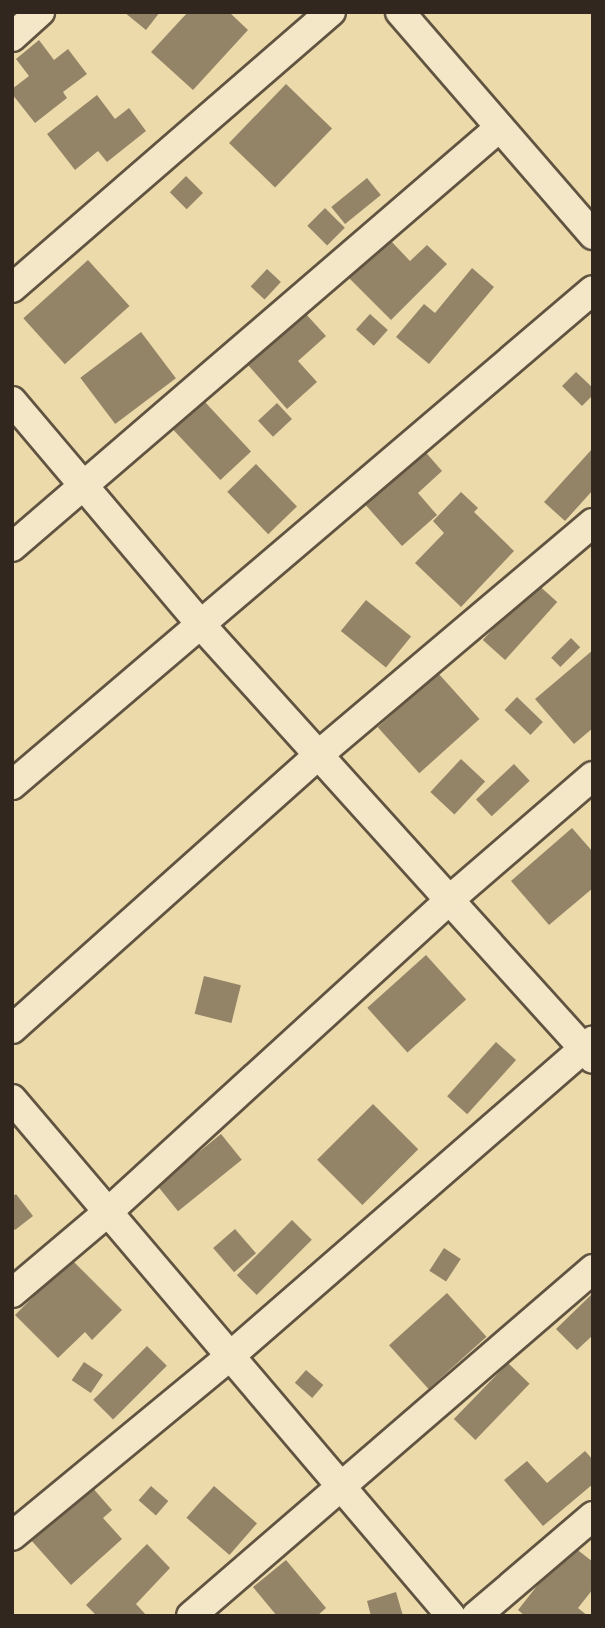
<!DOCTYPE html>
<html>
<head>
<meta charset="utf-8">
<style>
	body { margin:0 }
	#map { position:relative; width:605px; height:1628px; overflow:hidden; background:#ecdaab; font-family:Cardo,serif }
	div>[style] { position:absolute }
	.building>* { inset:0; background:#938467; transform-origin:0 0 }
	.roads { filter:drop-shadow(2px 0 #605441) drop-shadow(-2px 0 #605441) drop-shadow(0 2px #605441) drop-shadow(0 -2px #605441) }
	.street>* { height:28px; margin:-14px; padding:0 14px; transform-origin:14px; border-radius:14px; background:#f3e7c8 }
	span { translate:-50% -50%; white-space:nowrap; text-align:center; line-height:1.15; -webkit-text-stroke:6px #f3e7c8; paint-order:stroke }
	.frame { position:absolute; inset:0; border:14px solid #32271e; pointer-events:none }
</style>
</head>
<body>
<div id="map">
	<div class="building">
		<i style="clip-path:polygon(124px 12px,160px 12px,146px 30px)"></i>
		<i style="clip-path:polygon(188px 12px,229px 12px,248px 30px,193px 90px,151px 52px)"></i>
		<i style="clip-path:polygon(39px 40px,54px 60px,68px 49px,87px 74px,63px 92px,67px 98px,35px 123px,12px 94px,12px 89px,29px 76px,16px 59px)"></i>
		<i style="left:286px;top:84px;width:64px;height:82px;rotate:44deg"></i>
		<i style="clip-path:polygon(97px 95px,115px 119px,129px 108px,146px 131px,107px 162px,98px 151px,75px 170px,47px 134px)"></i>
		<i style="left:186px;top:176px;width:24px;height:23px;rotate:45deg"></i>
		<i style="left:367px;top:178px;width:22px;height:46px;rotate:51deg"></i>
		<i style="left:325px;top:208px;width:28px;height:25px;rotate:45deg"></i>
		<i style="clip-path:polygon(389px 239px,410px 261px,427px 245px,447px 264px,391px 320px,349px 278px)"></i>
		<i style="left:88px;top:260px;width:62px;height:87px;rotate:48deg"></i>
		<i style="clip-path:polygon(472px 268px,494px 287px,429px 364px,396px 337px,424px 304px,435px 313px)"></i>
		<i style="left:267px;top:269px;width:19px;height:24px;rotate:43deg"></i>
		<i style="clip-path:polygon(305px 313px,326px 336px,298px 361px,317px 382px,287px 409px,248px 365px)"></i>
		<i style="left:370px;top:314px;width:24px;height:21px;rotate:42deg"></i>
		<i style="left:141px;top:332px;width:58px;height:76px;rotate:53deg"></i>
		<i style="clip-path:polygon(576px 372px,593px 388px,593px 395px,582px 406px,562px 386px)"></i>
		<i style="left:204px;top:401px;width:69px;height:42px;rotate:47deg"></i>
		<i style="left:277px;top:403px;width:22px;height:26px;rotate:47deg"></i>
		<i style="clip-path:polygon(422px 448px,442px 471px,418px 493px,437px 515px,402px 546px,363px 502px)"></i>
		<i style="clip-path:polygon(593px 448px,593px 490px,565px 521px,544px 502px)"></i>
		<i style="left:256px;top:464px;width:59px;height:40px;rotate:46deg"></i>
		<i style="clip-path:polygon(461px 492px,478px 508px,474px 512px,514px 551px,461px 607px,415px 563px,444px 533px,433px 521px)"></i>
		<i style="left:535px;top:582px;width:30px;height:78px;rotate:42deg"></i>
		<i style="left:366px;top:600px;width:58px;height:40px;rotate:39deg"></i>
		<i style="left:571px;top:638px;width:13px;height:28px;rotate:45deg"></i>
		<i style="clip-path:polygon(593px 650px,593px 728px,574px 744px,535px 699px)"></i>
		<i style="left:438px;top:673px;width:62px;height:81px;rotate:48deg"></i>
		<i style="left:517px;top:697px;width:36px;height:18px;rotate:44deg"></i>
		<i style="left:461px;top:759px;width:33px;height:45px;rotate:43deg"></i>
		<i style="left:514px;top:764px;width:23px;height:52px;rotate:47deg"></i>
		<i style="clip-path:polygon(572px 828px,593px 852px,593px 888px,549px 925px,511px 881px)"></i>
		<i style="left:426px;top:955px;width:60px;height:79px;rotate:48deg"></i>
		<i style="left:204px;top:976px;width:38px;height:39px;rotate:14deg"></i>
		<i style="left:496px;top:1042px;width:27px;height:73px;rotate:42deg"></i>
		<i style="left:373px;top:1104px;width:64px;height:79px;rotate:45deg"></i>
		<i style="left:221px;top:1134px;width:33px;height:82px;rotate:51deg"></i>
		<i style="clip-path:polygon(16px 1194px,33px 1216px,15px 1230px,12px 1226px,12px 1197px)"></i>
		<i style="left:292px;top:1220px;width:28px;height:78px;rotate:45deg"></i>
		<i style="left:235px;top:1229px;width:32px;height:29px;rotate:49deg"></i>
		<i style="left:444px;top:1248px;width:20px;height:27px;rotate:33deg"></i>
		<i style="clip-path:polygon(71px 1259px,122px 1310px,92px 1340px,85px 1332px,58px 1358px,15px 1315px)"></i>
		<i style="left:447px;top:1293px;width:59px;height:78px;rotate:48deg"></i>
		<i style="clip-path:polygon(593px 1293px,593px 1335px,577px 1350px,556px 1329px)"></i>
		<i style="left:147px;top:1346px;width:28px;height:76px;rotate:45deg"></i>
		<i style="left:84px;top:1362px;width:23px;height:22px;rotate:34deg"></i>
		<i style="left:508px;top:1363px;width:30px;height:78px;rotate:44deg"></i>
		<i style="left:306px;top:1370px;width:23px;height:17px;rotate:41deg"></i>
		<i style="clip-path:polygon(585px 1451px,593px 1460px,593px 1484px,543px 1526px,504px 1480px,527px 1461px,547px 1483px)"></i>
		<i style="clip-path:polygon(91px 1486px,112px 1510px,103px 1518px,122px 1539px,71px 1585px,31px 1540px)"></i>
		<i style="left:151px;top:1486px;width:23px;height:19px;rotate:41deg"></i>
		<i style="left:214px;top:1486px;width:57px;height:42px;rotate:41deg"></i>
		<i style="clip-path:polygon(147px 1544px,170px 1568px,136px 1604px,147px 1616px,97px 1616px,86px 1605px)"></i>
		<i style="clip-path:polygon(570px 1544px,593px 1562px,593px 1589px,578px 1608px,588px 1616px,525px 1616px,518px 1610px)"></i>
		<i style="clip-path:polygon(286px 1560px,326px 1608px,317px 1616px,277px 1616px,253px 1587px)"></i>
		<i style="clip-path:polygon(396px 1592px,403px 1616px,371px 1616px,367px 1601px)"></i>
	</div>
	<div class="roads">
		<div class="street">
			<i style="left:400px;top:12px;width:295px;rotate:49.1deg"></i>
			<i style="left:12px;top:37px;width:38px;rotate:-42deg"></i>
			<i style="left:12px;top:288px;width:422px;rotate:-40.9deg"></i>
			<i style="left:12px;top:401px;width:294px;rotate:49.8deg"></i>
			<i style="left:202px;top:626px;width:583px;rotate:47.92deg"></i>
			<i style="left:12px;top:547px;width:642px;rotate:-40.71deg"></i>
			<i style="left:12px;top:785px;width:763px;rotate:-40.43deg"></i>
			<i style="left:12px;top:1029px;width:409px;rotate:-41.8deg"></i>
			<i style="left:317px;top:756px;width:361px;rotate:-40.2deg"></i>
			<i style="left:12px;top:1099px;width:678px;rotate:49.66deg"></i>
			<i style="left:12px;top:1293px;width:127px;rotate:-40.2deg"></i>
			<i style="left:109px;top:1211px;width:459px;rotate:-42.4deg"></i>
			<i style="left:448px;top:901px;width:191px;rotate:-40.8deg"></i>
			<i style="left:12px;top:1536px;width:283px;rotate:-39.5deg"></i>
			<i style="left:230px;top:1356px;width:481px;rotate:-41deg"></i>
			<i style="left:191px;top:1616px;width:531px;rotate:-40.8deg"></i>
			<i style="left:476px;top:1616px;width:154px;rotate:-40.5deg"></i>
		</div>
	</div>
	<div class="frame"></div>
</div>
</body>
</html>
